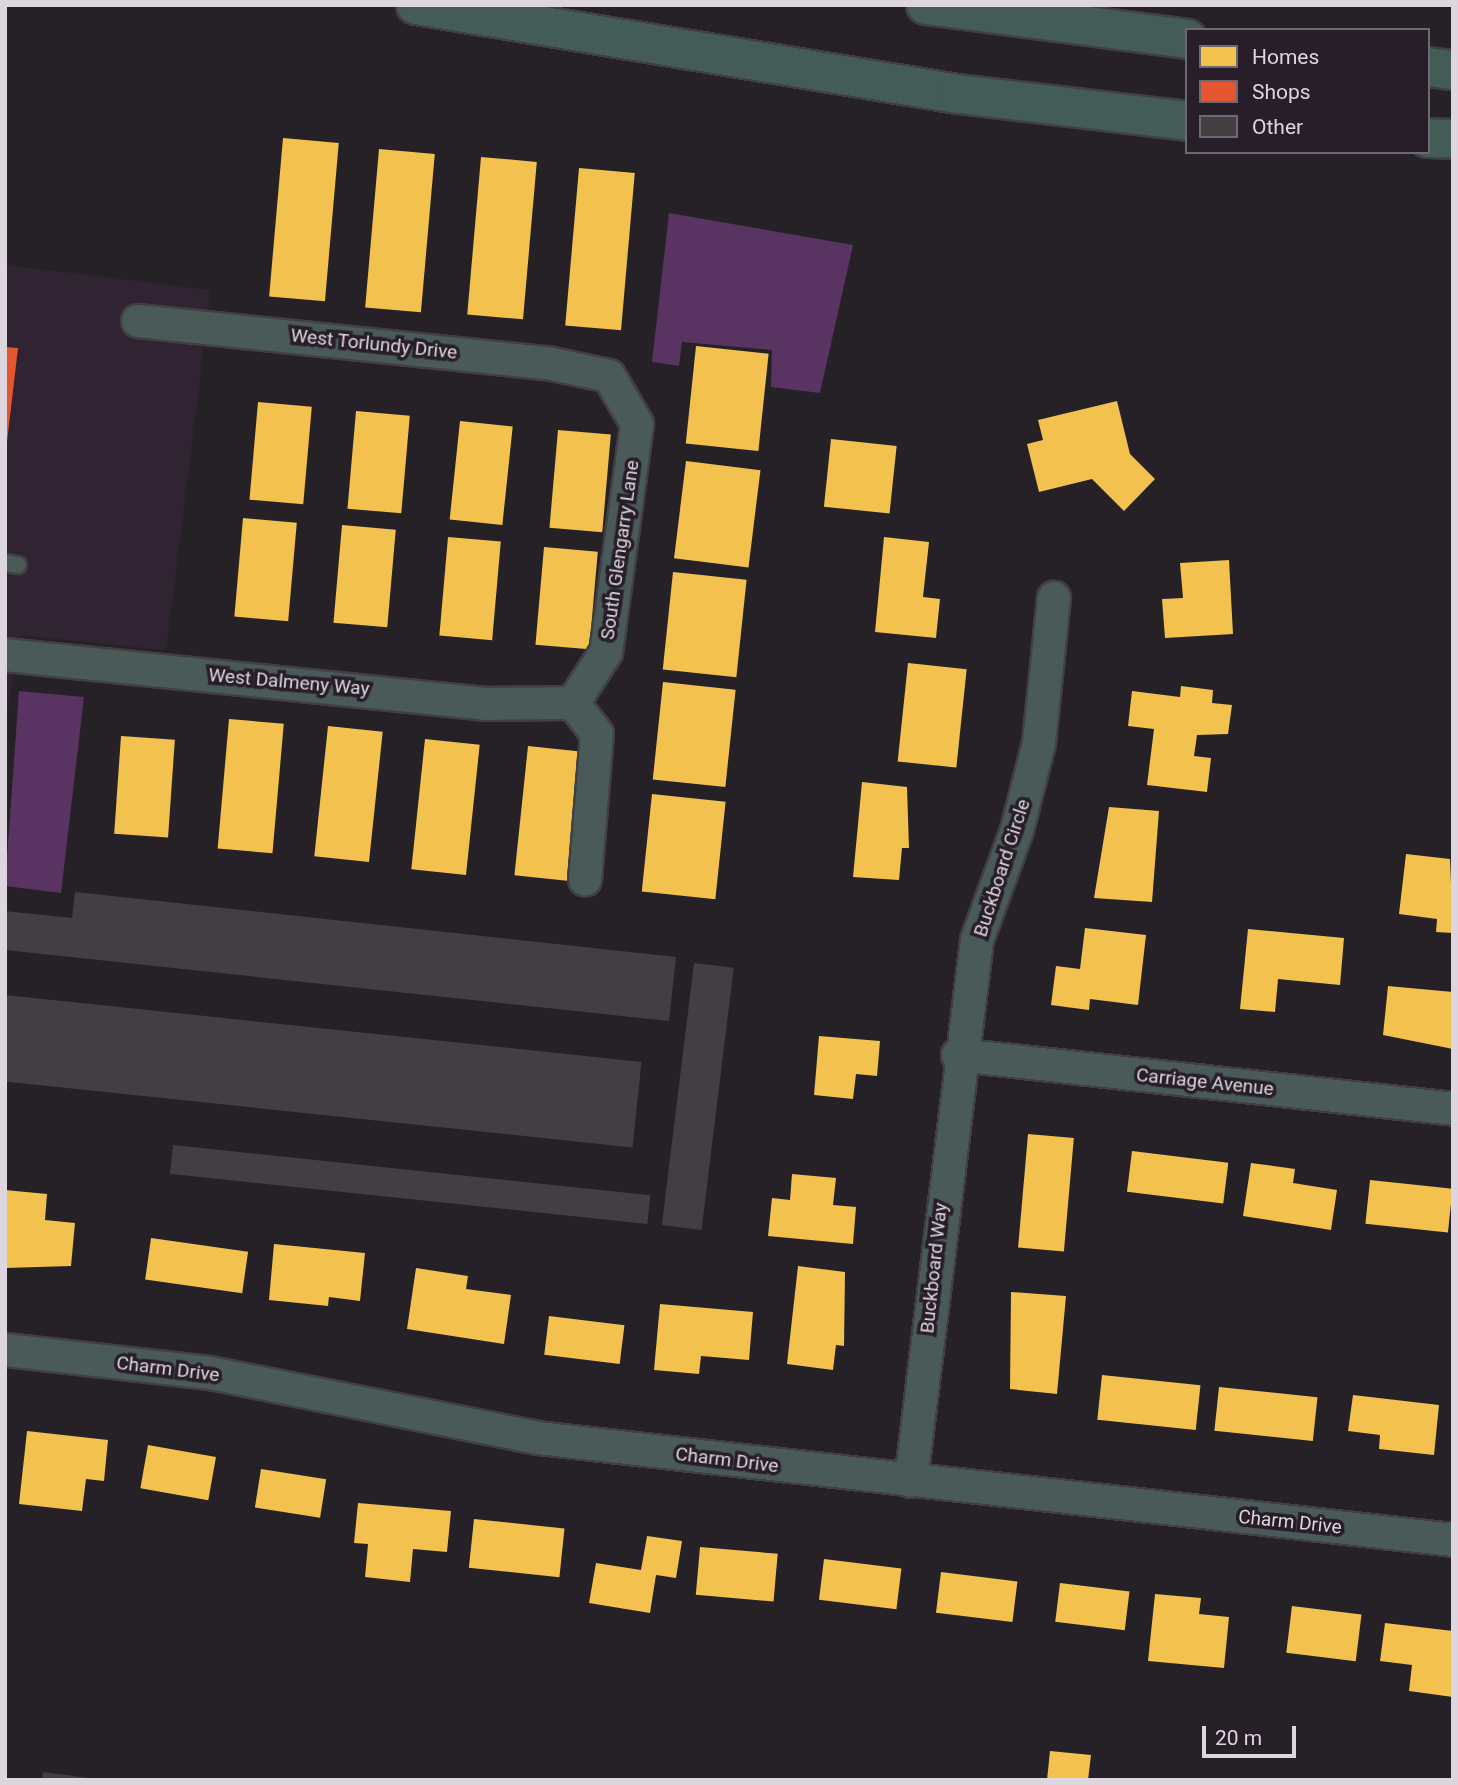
<!DOCTYPE html>
<html>
<head>
<meta charset="utf-8">
<style>
	body { margin:0 }
	#map { position:relative; width:1458px; height:1785px; overflow:hidden; background:#262126; font-family:Roboto,sans-serif }
	div>[style] { position:absolute }
	.built>* { inset:0; background:#302433 }
	.green>* { inset:0; background:#593361 }
	.homes>* { inset:0; background:#f2c14e; transform-origin:0 0 }
	.shops>* { inset:0; background:#e4572e }
	.building>* { inset:0; background:#423e42; transform-origin:0 0 }
	.roads { filter:drop-shadow(2px 0 #423f43) drop-shadow(-2px 0 #423f43) drop-shadow(0 2px #423f43) drop-shadow(0 -2px #423f43) }
	.lane>* { height:16px; margin:-8px; padding:0 8px; transform-origin:8px; border-radius:8px; background:#495a58 }
	.street>* { height:32px; margin:-16px; padding:0 16px; transform-origin:16px; border-radius:16px; background:#495a58 }
	.highway>* { height:38px; margin:-19px; padding:0 19px; transform-origin:19px; border-radius:19px; background:#435c56 }
	span { translate:-50% -50%; white-space:nowrap; text-align:center; line-height:1.15; -webkit-text-stroke:7px #271e29; paint-order:stroke }
	.street-label { font-size:19px; color:#ddd6de }
	.frame { position:absolute; inset:0; border:7px solid #ddd6de; pointer-events:none }
	.legend { position:absolute; left:1185px; top:28px; width:245px; height:126px; box-sizing:border-box; background:#271e29; border:2px solid #706871; margin:0; padding:9px 12px; list-style:none; font-size:21px; color:#ddd6de }
	.legend li { display:flex; align-items:center; gap:14px; height:35px }
	.legend b { width:35px; border:2px solid #706871 }
	.scale { position:absolute; left:1202px; top:1726px; width:94px; height:32px; box-sizing:border-box; border:4px solid #ddd6de; border-top:0; padding-left:9px; font-size:21px; line-height:24px; white-space:nowrap; color:#ddd6de; -webkit-text-stroke:5px #271e29; paint-order:stroke }
</style>
</head>
<body>
<div id="map">
	<div class="built">
		<i style="clip-path:polygon(5px 265px,211px 290px,166px 650px,19px 635px,5px 732px)"></i>
	</div>
	<div class="green">
		<i style="clip-path:polygon(669px 213px,853px 245px,820px 393px,771px 387px,772px 350px,682px 342px,679px 366px,652px 362px)"></i>
		<i style="clip-path:polygon(19px 691px,84px 697px,61px 893px,5px 886px)"></i>
	</div>
	<div class="homes">
		<i style="left:283px;top:138px;width:56px;height:159px;rotate:5deg"></i>
		<i style="left:379px;top:149px;width:56px;height:159px;rotate:5deg"></i>
		<i style="left:481px;top:157px;width:56px;height:158px;rotate:5deg"></i>
		<i style="left:579px;top:168px;width:56px;height:158px;rotate:5deg"></i>
		<i style="left:696px;top:346px;width:73px;height:98px;rotate:6deg"></i>
		<i style="clip-path:polygon(1117px 401px,1130px 454px,1155px 479px,1124px 511px,1092px 479px,1039px 492px,1027px 444px,1043px 440px,1038px 420px)"></i>
		<i style="left:258px;top:402px;width:54px;height:98px;rotate:5deg"></i>
		<i style="left:356px;top:411px;width:54px;height:98px;rotate:5deg"></i>
		<i style="left:460px;top:421px;width:53px;height:99px;rotate:6deg"></i>
		<i style="left:558px;top:430px;width:53px;height:98px;rotate:5deg"></i>
		<i style="left:831px;top:439px;width:66px;height:68px;rotate:6deg"></i>
		<i style="left:686px;top:461px;width:75px;height:98px;rotate:7deg"></i>
		<i style="left:243px;top:518px;width:54px;height:99px;rotate:5deg"></i>
		<i style="left:342px;top:525px;width:54px;height:98px;rotate:5deg"></i>
		<i style="left:448px;top:537px;width:53px;height:99px;rotate:5deg"></i>
		<i style="clip-path:polygon(884px 537px,929px 542px,923px 597px,940px 599px,936px 638px,875px 632px)"></i>
		<i style="left:544px;top:547px;width:54px;height:98px;rotate:5deg"></i>
		<i style="clip-path:polygon(1229px 560px,1233px 634px,1165px 638px,1162px 599px,1183px 598px,1180px 563px)"></i>
		<i style="left:673px;top:572px;width:74px;height:98px;rotate:6deg"></i>
		<i style="left:908px;top:663px;width:59px;height:99px;rotate:6deg"></i>
		<i style="left:663px;top:682px;width:73px;height:98px;rotate:6deg"></i>
		<i style="clip-path:polygon(1181px 686px,1213px 690px,1212px 703px,1232px 705px,1228px 734px,1197px 735px,1194px 756px,1211px 758px,1207px 792px,1147px 785px,1154px 729px,1128px 726px,1132px 691px,1180px 697px)"></i>
		<i style="left:229px;top:719px;width:55px;height:130px;rotate:5deg"></i>
		<i style="left:328px;top:726px;width:55px;height:131px;rotate:6deg"></i>
		<i style="left:121px;top:736px;width:54px;height:98px;rotate:4deg"></i>
		<i style="left:425px;top:739px;width:55px;height:131px;rotate:6deg"></i>
		<i style="left:528px;top:746px;width:55px;height:130px;rotate:6deg"></i>
		<i style="clip-path:polygon(862px 782px,907px 787px,909px 848px,902px 848px,899px 880px,853px 877px)"></i>
		<i style="left:652px;top:794px;width:74px;height:98px;rotate:6deg"></i>
		<i style="clip-path:polygon(1109px 807px,1159px 811px,1152px 902px,1094px 898px)"></i>
		<i style="clip-path:polygon(1406px 854px,1450px 859px,1453px 933px,1436px 932px,1437px 919px,1399px 914px)"></i>
		<i style="clip-path:polygon(1085px 928px,1146px 935px,1138px 1005px,1090px 999px,1089px 1010px,1051px 1005px,1056px 966px,1080px 969px)"></i>
		<i style="clip-path:polygon(1248px 929px,1344px 938px,1340px 985px,1278px 979px,1275px 1012px,1240px 1009px)"></i>
		<i style="clip-path:polygon(1388px 986px,1453px 992px,1453px 1049px,1383px 1035px)"></i>
		<i style="clip-path:polygon(819px 1036px,880px 1041px,877px 1076px,856px 1074px,853px 1099px,814px 1095px)"></i>
		<i style="left:1028px;top:1134px;width:46px;height:114px;rotate:5deg"></i>
		<i style="left:1132px;top:1151px;width:97px;height:41px;rotate:7deg"></i>
		<i style="clip-path:polygon(1251px 1163px,1295px 1169px,1293px 1183px,1337px 1190px,1331px 1230px,1243px 1216px)"></i>
		<i style="clip-path:polygon(792px 1174px,836px 1178px,833px 1205px,856px 1207px,853px 1244px,768px 1236px,772px 1198px,790px 1200px)"></i>
		<i style="left:1370px;top:1180px;width:83px;height:44px;rotate:6deg"></i>
		<i style="clip-path:polygon(5px 1190px,47px 1194px,45px 1220px,75px 1223px,71px 1266px,5px 1268px)"></i>
		<i style="left:151px;top:1238px;width:98px;height:42px;rotate:8deg"></i>
		<i style="clip-path:polygon(274px 1244px,365px 1253px,360px 1301px,329px 1297px,328px 1306px,269px 1300px)"></i>
		<i style="clip-path:polygon(798px 1266px,845px 1272px,844px 1346px,836px 1345px,833px 1370px,787px 1364px)"></i>
		<i style="clip-path:polygon(416px 1268px,468px 1276px,466px 1289px,511px 1295px,504px 1344px,407px 1329px)"></i>
		<i style="clip-path:polygon(1011px 1292px,1066px 1296px,1057px 1394px,1010px 1389px)"></i>
		<i style="clip-path:polygon(660px 1304px,753px 1312px,749px 1360px,701px 1356px,699px 1374px,654px 1370px)"></i>
		<i style="left:549px;top:1316px;width:76px;height:39px;rotate:7deg"></i>
		<i style="left:1102px;top:1375px;width:99px;height:45px;rotate:6deg"></i>
		<i style="left:1219px;top:1387px;width:99px;height:44px;rotate:6deg"></i>
		<i style="clip-path:polygon(1353px 1395px,1439px 1405px,1434px 1455px,1379px 1449px,1380px 1435px,1348px 1431px)"></i>
		<i style="clip-path:polygon(27px 1431px,108px 1440px,104px 1481px,86px 1479px,82px 1511px,19px 1504px)"></i>
		<i style="left:148px;top:1445px;width:69px;height:44px;rotate:10deg"></i>
		<i style="left:261px;top:1469px;width:66px;height:39px;rotate:9deg"></i>
		<i style="clip-path:polygon(358px 1503px,451px 1511px,447px 1552px,413px 1549px,410px 1582px,365px 1577px,368px 1544px,354px 1543px)"></i>
		<i style="left:474px;top:1519px;width:91px;height:49px;rotate:6deg"></i>
		<i style="clip-path:polygon(647px 1536px,682px 1541px,676px 1578px,656px 1575px,650px 1613px,589px 1603px,596px 1563px,641px 1570px)"></i>
		<i style="left:700px;top:1547px;width:78px;height:48px;rotate:5deg"></i>
		<i style="left:824px;top:1559px;width:78px;height:41px;rotate:7deg"></i>
		<i style="left:941px;top:1572px;width:77px;height:41px;rotate:7deg"></i>
		<i style="left:1060px;top:1583px;width:70px;height:39px;rotate:7deg"></i>
		<i style="clip-path:polygon(1155px 1594px,1201px 1598px,1199px 1614px,1229px 1617px,1224px 1668px,1148px 1661px)"></i>
		<i style="left:1292px;top:1606px;width:70px;height:47px;rotate:7deg"></i>
		<i style="clip-path:polygon(1385px 1623px,1453px 1631px,1453px 1697px,1409px 1691px,1412px 1665px,1380px 1661px)"></i>
		<i style="clip-path:polygon(1050px 1751px,1091px 1755px,1088px 1780px,1047px 1780px)"></i>
	</div>
	<div class="shops">
		<i style="clip-path:polygon(5px 347px,18px 348px,7px 442px,5px 442px)"></i>
	</div>
	<div class="building">
		<i style="clip-path:polygon(75px 892px,676px 957px,669px 1021px,5px 950px,5px 911px,72px 918px)"></i>
		<i style="left:694px;top:963px;width:40px;height:264px;rotate:7deg"></i>
		<i style="left:5px;top:995px;width:640px;height:86px;rotate:6deg"></i>
		<i style="left:173px;top:1145px;width:480px;height:29px;rotate:6deg"></i>
		<i style="clip-path:polygon(43px 1772px,89px 1778px,89px 1780px,42px 1780px)"></i>
	</div>
	<div class="roads">
		<div class="lane">
			<i style="left:5px;top:563px;width:13px;rotate:9deg"></i>
		</div>
		<div class="street">
			<i style="left:138px;top:321px;width:411px;rotate:5.9deg"></i>
			<i style="left:547px;top:363px;width:63px;rotate:11.8deg"></i>
			<i style="left:609px;top:376px;width:56px;rotate:59.7deg"></i>
			<i style="left:637px;top:424px;width:230px;rotate:97.7deg"></i>
			<i style="left:606px;top:652px;width:61px;rotate:122.9deg"></i>
			<i style="left:573px;top:703px;width:39px;rotate:52deg"></i>
			<i style="left:597px;top:734px;width:146px;rotate:94.7deg"></i>
			<i style="left:5px;top:655px;width:483px;rotate:5.8deg"></i>
			<i style="left:486px;top:704px;width:87px;rotate:-0.7deg"></i>
			<i style="left:958px;top:1055px;width:498px;rotate:6.2deg"></i>
			<i style="left:5px;top:1350px;width:206px;rotate:6.4deg"></i>
			<i style="left:210px;top:1373px;width:334px;rotate:11.2deg"></i>
			<i style="left:538px;top:1438px;width:921px;rotate:6.36deg"></i>
			<i style="left:911px;top:1481px;width:545px;rotate:-83.04deg"></i>
			<i style="left:977px;top:940px;width:117px;rotate:-70deg"></i>
			<i style="left:1017px;top:830px;width:90px;rotate:-75.8deg"></i>
			<i style="left:1039px;top:743px;width:146px;rotate:-84.1deg"></i>
		</div>
		<div class="highway">
			<i style="left:416px;top:5px;width:549px;rotate:9.33deg"></i>
			<i style="left:958px;top:94px;width:231px;rotate:6.7deg"></i>
			<i style="left:926px;top:5px;width:263px;rotate:7.4deg"></i>
			<i style="left:1428px;top:67px;width:25px;rotate:7deg"></i>
			<i style="left:1428px;top:138px;width:25px;rotate:2deg"></i>
		</div>
	</div>
	<div class="street-label">
		<span style="left:374px;top:344px;rotate:6deg">West Torlundy Drive</span>
		<span style="left:620px;top:550px;rotate:-82deg">South Glengarry Lane</span>
		<span style="left:289px;top:682px;rotate:5deg">West Dalmeny Way</span>
		<span style="left:1002px;top:868px;rotate:-72deg">Buckboard Circle</span>
		<span style="left:1205px;top:1082px;rotate:6deg">Carriage Avenue</span>
		<span style="left:934px;top:1268px;rotate:-84deg">Buckboard Way</span>
		<span style="left:168px;top:1369px;rotate:7deg">Charm Drive</span>
		<span style="left:727px;top:1460px;rotate:7deg">Charm Drive</span>
		<span style="left:1290px;top:1522px;rotate:6deg">Charm Drive</span>
	</div>
	<div class="frame"></div>
	<ul class="legend">
	<li><b style="height:19px;background:#f2c14e"></b>Homes</li>
	<li><b style="height:19px;background:#e4572e"></b>Shops</li>
	<li><b style="height:19px;background:#423e42"></b>Other</li>
	</ul>
	<div class="scale">20 m</div>
</div>
</body>
</html>
